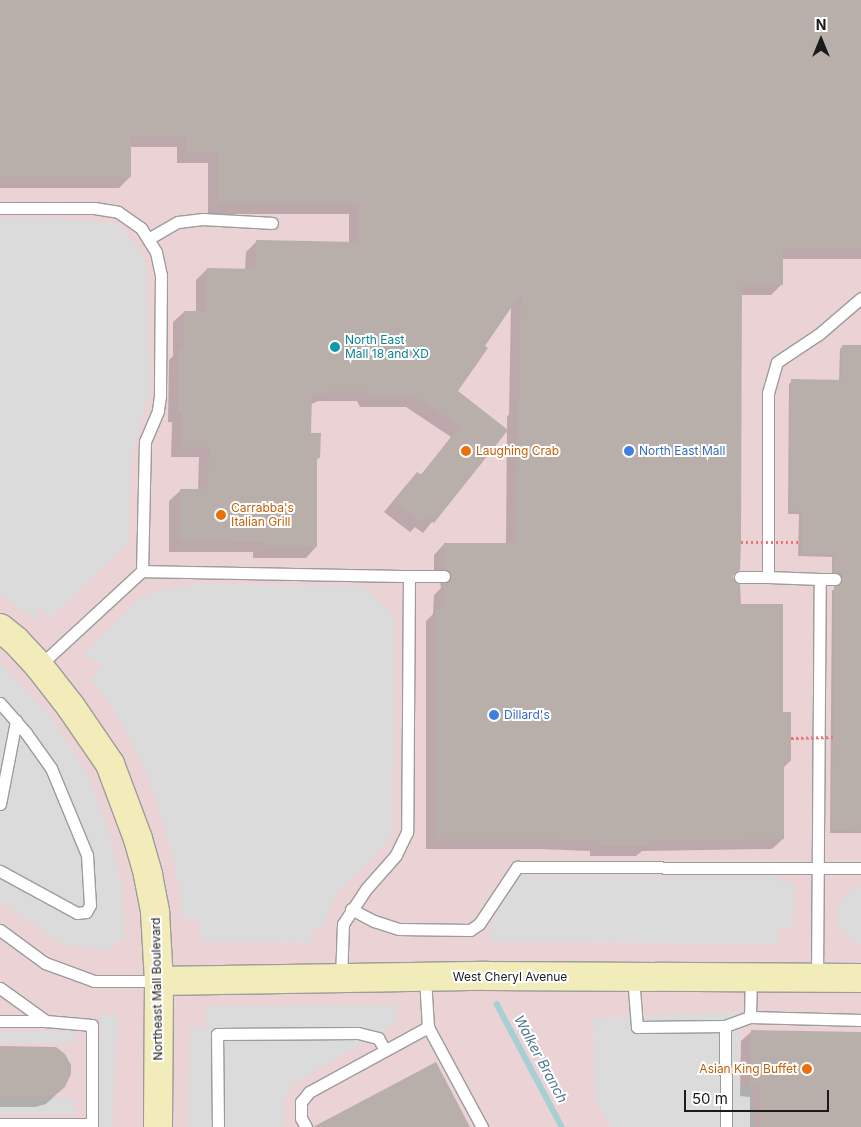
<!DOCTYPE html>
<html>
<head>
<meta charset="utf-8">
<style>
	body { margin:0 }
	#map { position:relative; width:861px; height:1127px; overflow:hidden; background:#ebe7e2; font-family:Inter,sans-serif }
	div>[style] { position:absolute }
	.commercial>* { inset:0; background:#ebd2d5; transform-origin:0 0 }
	.parking>* { inset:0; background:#dbdbdb; transform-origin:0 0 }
	.shadow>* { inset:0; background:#0003 }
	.stream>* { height:5.5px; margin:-2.75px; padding:0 2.75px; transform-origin:2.75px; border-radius:2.75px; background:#a7d0d4 }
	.building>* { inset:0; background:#b8afab }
	.roads { filter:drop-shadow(1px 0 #9c9c9c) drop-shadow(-1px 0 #9c9c9c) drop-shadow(0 1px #9c9c9c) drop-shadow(0 -1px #9c9c9c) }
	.lane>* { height:11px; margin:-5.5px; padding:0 5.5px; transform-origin:5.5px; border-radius:5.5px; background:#fff }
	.secondary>* { height:28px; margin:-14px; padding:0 14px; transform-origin:14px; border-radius:14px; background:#f1ecba }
	.path-bridge>* { height:3px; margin-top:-1.5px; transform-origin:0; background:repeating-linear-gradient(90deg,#e8767a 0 2.5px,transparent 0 5px) }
	.dots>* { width:14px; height:14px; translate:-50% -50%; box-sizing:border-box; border:2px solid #fff; border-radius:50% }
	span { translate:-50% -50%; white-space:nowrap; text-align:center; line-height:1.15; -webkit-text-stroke:4px #fff; paint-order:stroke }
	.culture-label { font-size:12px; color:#0d838f }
	.left { translate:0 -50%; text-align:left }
	.food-label { font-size:12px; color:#c56008 }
	.right { translate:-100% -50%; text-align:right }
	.shop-label { font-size:12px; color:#366cbe }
	.street-label { font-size:12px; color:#1b1b1b }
	.water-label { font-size:14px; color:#4d7890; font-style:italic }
	.north { position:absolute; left:796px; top:15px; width:50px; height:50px; -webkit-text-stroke:4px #fff; paint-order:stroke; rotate:0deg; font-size:14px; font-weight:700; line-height:20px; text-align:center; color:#1b1b1b }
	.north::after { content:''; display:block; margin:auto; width:18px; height:22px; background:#1b1b1b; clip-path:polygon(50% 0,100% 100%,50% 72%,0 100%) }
	.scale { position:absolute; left:684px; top:1090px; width:145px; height:22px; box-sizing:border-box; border:2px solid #1b1b1b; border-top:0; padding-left:6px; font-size:15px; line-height:18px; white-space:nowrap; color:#1b1b1b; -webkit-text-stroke:4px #fff; paint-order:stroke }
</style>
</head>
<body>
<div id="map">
	<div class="commercial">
		<i style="left:0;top:0;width:861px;height:1127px"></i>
	</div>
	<div class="parking">
		<i style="clip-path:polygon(47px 218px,116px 223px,133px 241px,146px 265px,150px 389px,131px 458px,129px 542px,49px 619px,38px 603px,39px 623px,0 593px,0 219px)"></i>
		<i style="clip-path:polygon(200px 584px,358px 586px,368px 590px,393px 616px,395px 697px,391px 837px,335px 895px,322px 928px,312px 928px,311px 943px,201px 942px,199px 920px,182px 919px,180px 890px,173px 856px,150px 782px,132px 742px,113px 709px,90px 678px,104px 665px,83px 655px,142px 596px,164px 589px)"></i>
		<i style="clip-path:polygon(0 663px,53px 719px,86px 772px,109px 831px,121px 885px,125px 938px,104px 951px,63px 944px,0 901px)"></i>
		<i style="clip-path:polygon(517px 876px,777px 876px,778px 882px,794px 882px,792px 929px,778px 929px,778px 944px,493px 942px,489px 927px)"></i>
		<i style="clip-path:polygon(853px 888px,861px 888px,861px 945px,854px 945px,838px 926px,838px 905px)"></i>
		<i style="clip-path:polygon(397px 1005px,397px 1022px,291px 1085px,285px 1098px,284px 1127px,188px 1127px,190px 1028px,205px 1028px,207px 1006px)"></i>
		<i style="clip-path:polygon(734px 1012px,740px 1032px,739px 1082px,753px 1090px,754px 1127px,610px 1127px,595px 1098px,593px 1018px)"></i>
		<i style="left:101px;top:1014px;width:17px;height:113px;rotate:3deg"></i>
		<i style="left:0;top:1031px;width:75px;height:12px"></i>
		<i style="left:0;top:1098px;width:75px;height:16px"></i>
	</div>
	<div class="shadow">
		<i style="clip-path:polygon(0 0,861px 0,861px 259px,782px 259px,782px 284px,771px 295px,740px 295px,739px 569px,732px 576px,740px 606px,782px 713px,790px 761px,783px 768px,783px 839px,772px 849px,642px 851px,636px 856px,590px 856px,590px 851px,540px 849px,426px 849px,426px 621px,433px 614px,434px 595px,441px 588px,440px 582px,434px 579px,434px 555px,444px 544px,506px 544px,507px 417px,509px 414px,511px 306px,483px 346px,457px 391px,506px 430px,423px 533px,415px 527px,410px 532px,384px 512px,407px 484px,417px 473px,420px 476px,451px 437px,406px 407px,360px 407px,357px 401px,318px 401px,310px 405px,310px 434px,319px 458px,316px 460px,316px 547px,306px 558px,253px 558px,253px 552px,169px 552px,169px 501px,180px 491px,198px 491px,199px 457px,171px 457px,172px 422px,168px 422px,169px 360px,173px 356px,173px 322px,184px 312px,196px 312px,196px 280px,207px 269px,245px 270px,246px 252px,256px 242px,349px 243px,349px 214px,208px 214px,208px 163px,177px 163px,177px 147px,130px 147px,130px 177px,119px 188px,0 188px)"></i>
		<i style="clip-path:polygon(843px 346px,861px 346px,861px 833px,830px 833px,832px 591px,840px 583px,838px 578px,832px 575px,832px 557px,798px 556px,799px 514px,788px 514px,789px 384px,792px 381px,839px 381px,840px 349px)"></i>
		<i style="clip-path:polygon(752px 1031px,861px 1033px,861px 1127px,750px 1127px,750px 1097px,740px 1096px,741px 1041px)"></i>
		<i style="clip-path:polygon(0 1047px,64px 1087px,46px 1104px,35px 1107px,0 1107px)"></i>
	</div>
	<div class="stream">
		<i style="left:497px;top:1004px;width:139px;rotate:62.1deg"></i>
	</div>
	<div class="building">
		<i style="clip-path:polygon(0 0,861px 0,861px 249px,783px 249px,783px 285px,742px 285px,741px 542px,740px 570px,734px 573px,733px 577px,736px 583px,740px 584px,741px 604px,783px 604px,783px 712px,791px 712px,791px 761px,784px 761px,784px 839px,648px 841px,648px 846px,600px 846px,600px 841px,551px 839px,436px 839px,436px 609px,444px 609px,444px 584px,448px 582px,451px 576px,450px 572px,444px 568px,444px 543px,516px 543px,517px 405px,519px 405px,521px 293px,485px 346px,488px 348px,458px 391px,508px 430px,434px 523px,426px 517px,422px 522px,394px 501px,417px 472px,422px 475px,460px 426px,417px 397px,370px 397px,368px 391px,325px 391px,325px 395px,312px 395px,311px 433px,321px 433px,320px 458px,317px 458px,317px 547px,264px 547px,264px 542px,179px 541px,180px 489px,208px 489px,209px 447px,181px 447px,182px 412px,178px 412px,179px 348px,183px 348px,184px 311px,206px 311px,207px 268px,255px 269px,256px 240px,359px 242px,359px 203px,218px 203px,218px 153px,187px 153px,187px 137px,131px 137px,131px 177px,0 177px)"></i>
		<i style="clip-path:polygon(842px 345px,861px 345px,861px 831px,832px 830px,834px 586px,841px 583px,842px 579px,839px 573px,835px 572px,835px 554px,801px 554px,801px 511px,790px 511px,791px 379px,842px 380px)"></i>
		<i style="clip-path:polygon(751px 1030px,861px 1032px,861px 1127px,760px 1127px,760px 1087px,750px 1086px)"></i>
		<i style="clip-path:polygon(0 1046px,56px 1047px,65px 1054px,71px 1065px,71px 1074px,65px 1087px,58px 1093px,46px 1097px,0 1097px)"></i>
		<i style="clip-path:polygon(436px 1062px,470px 1127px,313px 1127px)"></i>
	</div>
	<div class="roads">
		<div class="lane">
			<i style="left:0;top:208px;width:94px"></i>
			<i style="left:94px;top:208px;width:24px;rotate:9deg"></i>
			<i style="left:118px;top:212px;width:28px;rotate:35deg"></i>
			<i style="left:141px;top:228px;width:28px;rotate:58deg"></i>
			<i style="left:156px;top:252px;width:24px;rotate:78deg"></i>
			<i style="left:161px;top:275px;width:121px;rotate:90.5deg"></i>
			<i style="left:160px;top:396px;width:15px;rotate:98deg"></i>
			<i style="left:158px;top:411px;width:33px;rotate:113deg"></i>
			<i style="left:145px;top:441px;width:130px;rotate:91.3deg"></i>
			<i style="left:142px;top:571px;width:267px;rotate:1.1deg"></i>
			<i style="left:409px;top:576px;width:256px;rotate:90.4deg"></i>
			<i style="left:407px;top:832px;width:25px;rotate:116deg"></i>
			<i style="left:396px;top:855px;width:45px;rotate:131.4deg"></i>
			<i style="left:366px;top:889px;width:42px;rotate:123.3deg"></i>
			<i style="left:343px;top:924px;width:55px;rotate:92.1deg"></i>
			<i style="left:148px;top:239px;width:34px;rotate:-30deg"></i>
			<i style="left:178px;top:222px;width:25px;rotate:-7deg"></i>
			<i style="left:203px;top:219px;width:69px;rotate:3.3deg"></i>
			<i style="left:409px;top:576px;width:35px"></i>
			<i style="left:740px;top:577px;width:28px"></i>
			<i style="left:820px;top:579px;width:15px"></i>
			<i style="left:39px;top:666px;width:140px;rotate:-42.7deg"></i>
			<i style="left:0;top:703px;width:40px;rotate:49deg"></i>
			<i style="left:26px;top:733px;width:43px;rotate:54.5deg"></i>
			<i style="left:51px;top:768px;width:94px;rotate:67.5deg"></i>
			<i style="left:87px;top:855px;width:50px;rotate:86.6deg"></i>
			<i style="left:90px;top:905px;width:8px;rotate:120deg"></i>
			<i style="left:86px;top:912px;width:9px;rotate:174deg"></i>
			<i style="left:77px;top:913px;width:88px;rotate:-151.4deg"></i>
			<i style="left:0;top:804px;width:85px;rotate:-79.1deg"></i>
			<i style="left:351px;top:909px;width:26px;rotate:28deg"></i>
			<i style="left:374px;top:921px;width:26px;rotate:18deg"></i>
			<i style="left:399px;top:929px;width:71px;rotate:0.8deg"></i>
			<i style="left:470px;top:930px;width:11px;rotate:-34deg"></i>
			<i style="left:479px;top:924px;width:69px;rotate:-56.3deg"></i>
			<i style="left:517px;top:867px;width:344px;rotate:0.2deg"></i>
			<i style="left:0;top:930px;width:56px;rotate:36.3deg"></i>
			<i style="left:45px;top:963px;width:52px;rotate:20.2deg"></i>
			<i style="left:94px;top:981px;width:65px"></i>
			<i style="left:633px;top:977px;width:50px;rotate:85.4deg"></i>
			<i style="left:637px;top:1027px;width:88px;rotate:-0.7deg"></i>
			<i style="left:725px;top:1026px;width:27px;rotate:-20deg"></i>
			<i style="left:750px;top:1017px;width:111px;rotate:1.5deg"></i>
			<i style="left:425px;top:978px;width:49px;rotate:86.5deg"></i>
			<i style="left:428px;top:1027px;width:114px;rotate:61.6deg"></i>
			<i style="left:817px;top:978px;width:399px;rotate:-89.6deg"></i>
			<i style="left:820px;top:579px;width:52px;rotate:-177.8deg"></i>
			<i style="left:768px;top:577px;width:184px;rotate:-90deg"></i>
			<i style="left:768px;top:393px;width:32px;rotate:-74deg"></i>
			<i style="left:777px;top:362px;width:50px;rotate:-33.7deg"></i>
			<i style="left:819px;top:334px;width:55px;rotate:-40.6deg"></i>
			<i style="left:0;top:988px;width:57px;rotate:35.7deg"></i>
			<i style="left:750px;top:1017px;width:40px;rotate:-88.6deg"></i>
			<i style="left:0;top:1021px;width:46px"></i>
			<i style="left:46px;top:1021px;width:46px;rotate:5deg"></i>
			<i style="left:92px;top:1025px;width:102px;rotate:90deg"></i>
			<i style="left:725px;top:1026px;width:101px;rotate:89.4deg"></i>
			<i style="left:0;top:1124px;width:92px"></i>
			<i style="left:218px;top:1127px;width:93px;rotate:-90.6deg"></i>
			<i style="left:217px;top:1034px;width:141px;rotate:-0.4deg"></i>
			<i style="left:358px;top:1033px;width:21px;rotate:14deg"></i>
			<i style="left:378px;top:1038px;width:14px;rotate:60deg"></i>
			<i style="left:306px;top:1127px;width:10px;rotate:-119deg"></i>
			<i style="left:301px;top:1118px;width:16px;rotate:-90deg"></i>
			<i style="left:301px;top:1102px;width:13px;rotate:-51deg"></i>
			<i style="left:309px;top:1092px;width:136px;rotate:-28.6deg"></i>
		</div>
		<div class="secondary">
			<i style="left:0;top:628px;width:21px;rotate:39deg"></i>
			<i style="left:16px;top:641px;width:34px;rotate:47deg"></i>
			<i style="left:39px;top:666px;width:52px;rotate:52deg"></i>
			<i style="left:71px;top:707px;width:69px;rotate:55.6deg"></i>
			<i style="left:110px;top:764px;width:80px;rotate:69.5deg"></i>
			<i style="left:138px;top:839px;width:37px;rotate:74deg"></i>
			<i style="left:148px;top:875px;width:38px;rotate:79deg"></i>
			<i style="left:155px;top:912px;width:69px;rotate:86.7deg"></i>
			<i style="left:159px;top:981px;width:146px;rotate:90.4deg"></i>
			<i style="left:159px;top:981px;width:328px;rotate:-0.9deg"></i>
			<i style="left:487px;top:976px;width:374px;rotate:0.3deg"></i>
		</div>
	</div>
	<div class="path-bridge">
		<i style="left:741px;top:542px;width:60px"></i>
		<i style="left:791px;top:738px;width:42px;rotate:-1.4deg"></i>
	</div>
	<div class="dots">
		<i style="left:335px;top:347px;background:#0f9aa8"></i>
		<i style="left:466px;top:451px;background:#e8710a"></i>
		<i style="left:629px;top:451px;background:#3f7fe0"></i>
		<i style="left:221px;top:515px;background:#e8710a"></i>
		<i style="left:494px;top:715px;background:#3f7fe0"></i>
		<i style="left:807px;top:1069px;background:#e8710a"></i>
	</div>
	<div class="culture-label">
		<span class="left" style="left:345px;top:347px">North East<br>Mall 18 and XD</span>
	</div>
	<div class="food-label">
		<span class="left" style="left:476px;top:451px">Laughing Crab</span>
		<span class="left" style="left:231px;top:515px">Carrabba's<br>Italian Grill</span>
		<span class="right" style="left:797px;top:1069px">Asian King Buffet</span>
	</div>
	<div class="shop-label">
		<span class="left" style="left:639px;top:451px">North East Mall</span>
		<span class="left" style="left:504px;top:715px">Dillard's</span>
	</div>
	<div class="street-label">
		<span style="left:510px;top:977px">West Cheryl Avenue</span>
		<span style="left:157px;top:989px;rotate:-91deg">Northeast Mall Boulevard</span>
	</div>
	<div class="water-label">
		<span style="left:541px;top:1059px;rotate:62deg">Walker Branch</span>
	</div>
	<div class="north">N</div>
	<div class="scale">50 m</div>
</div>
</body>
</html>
